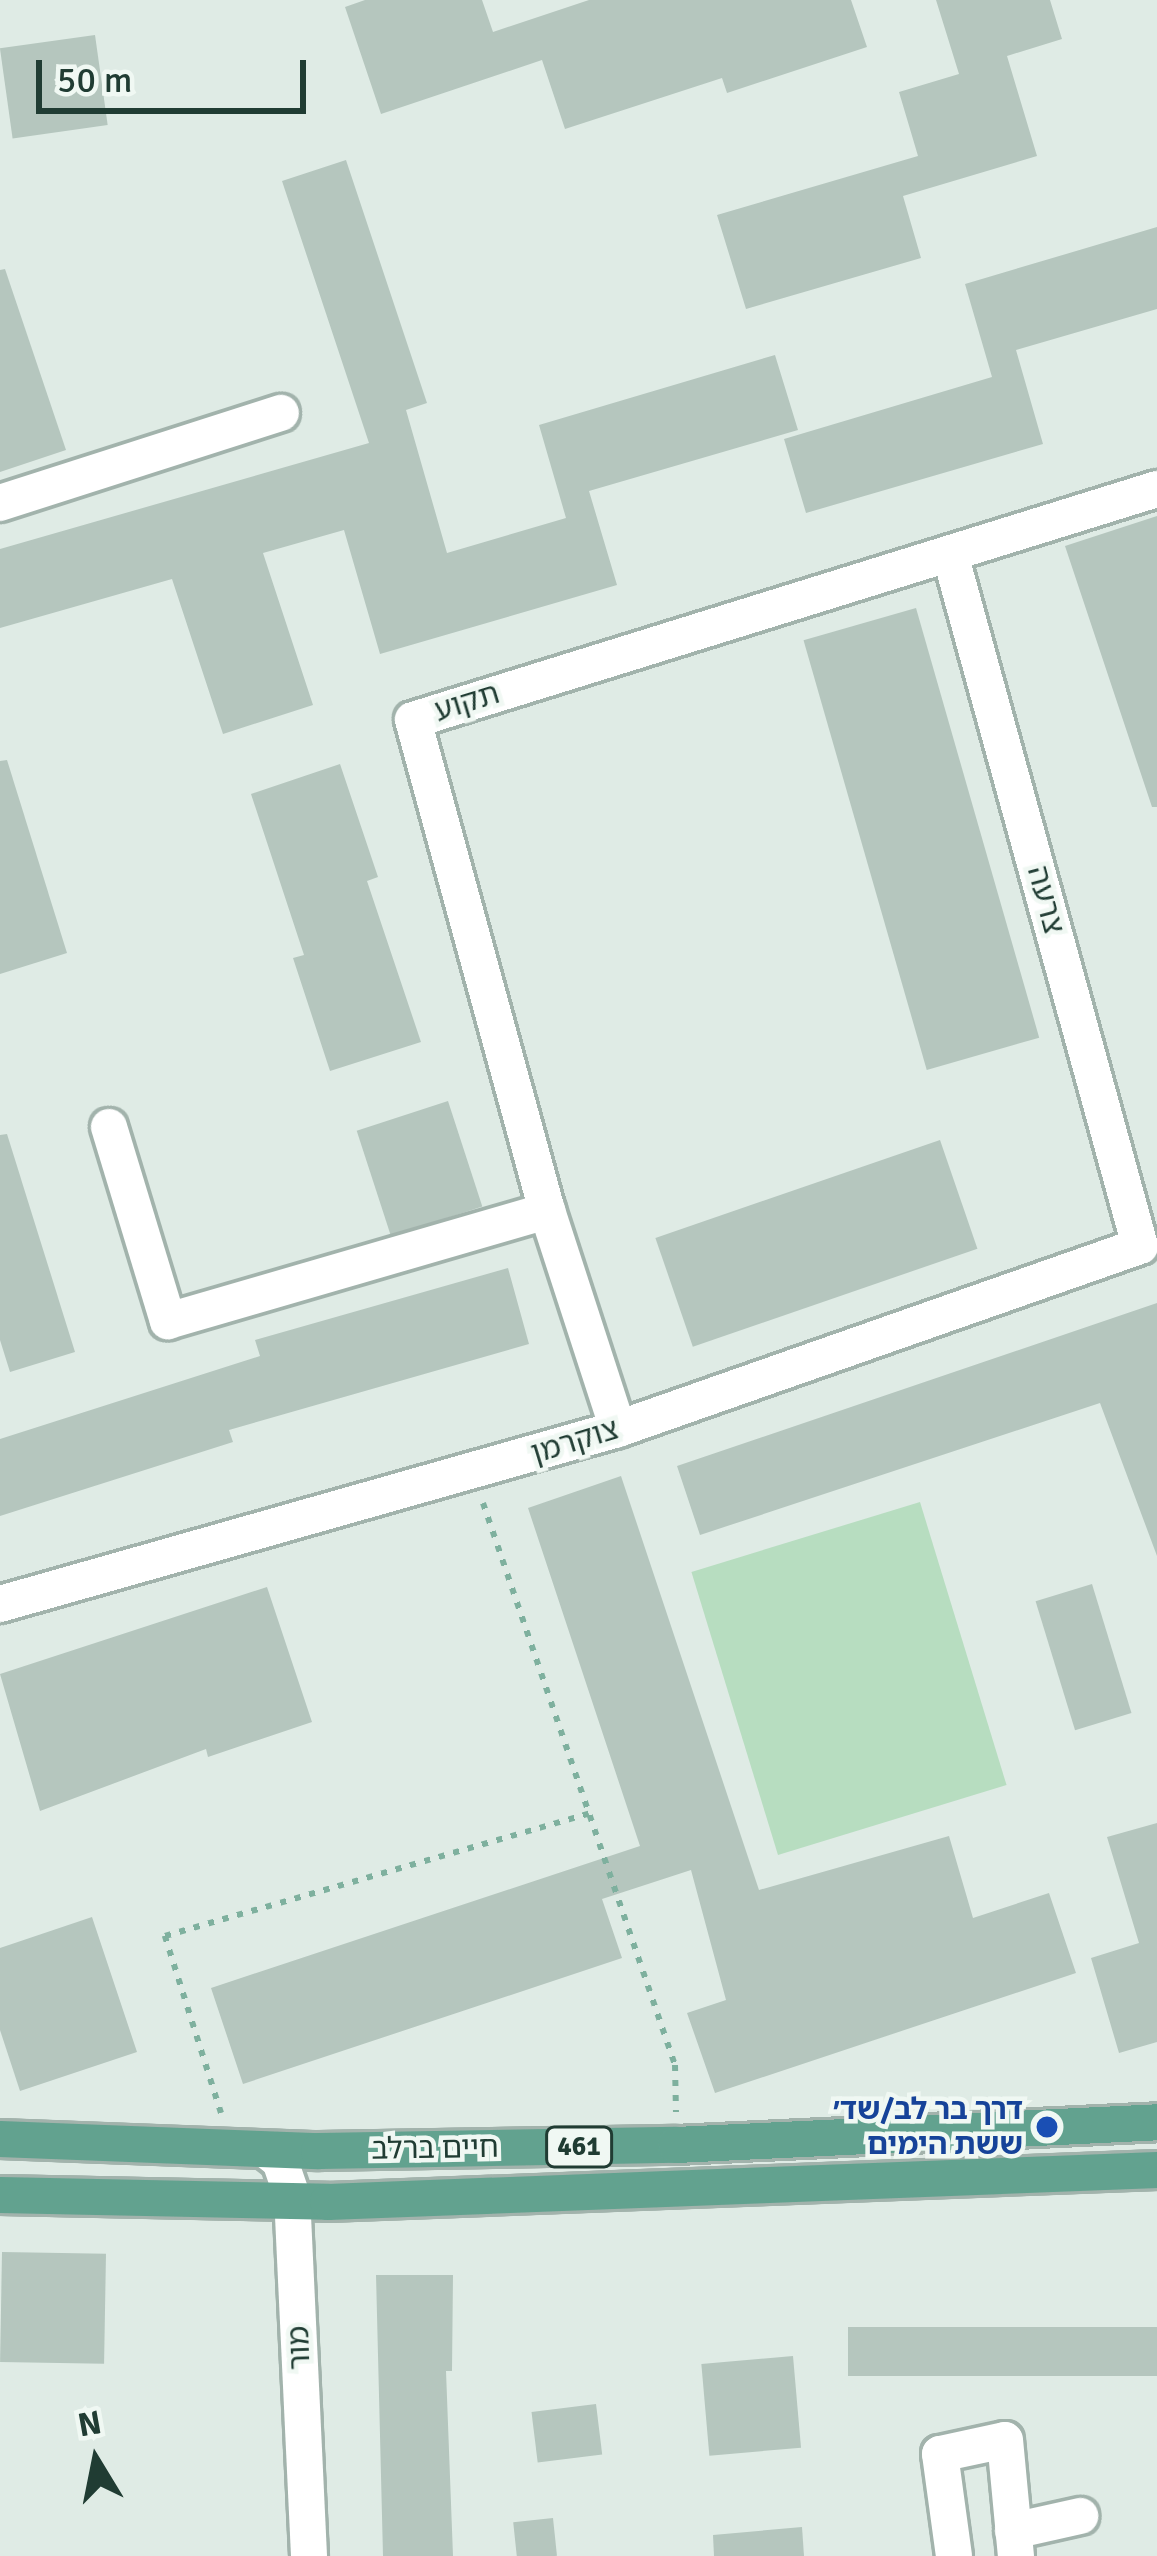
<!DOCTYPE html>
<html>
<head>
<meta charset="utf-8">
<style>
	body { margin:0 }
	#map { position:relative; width:1157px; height:2556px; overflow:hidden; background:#dfebe5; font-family:Signika,"Noto Sans Hebrew",sans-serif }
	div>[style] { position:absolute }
	.green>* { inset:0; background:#b7ddc0; transform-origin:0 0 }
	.building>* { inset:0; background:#b5c6be; transform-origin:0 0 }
	.path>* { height:6px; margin-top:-3px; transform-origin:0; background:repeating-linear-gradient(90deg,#7eb09e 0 6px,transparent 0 15px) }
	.roads { filter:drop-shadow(3px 0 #a2b3ac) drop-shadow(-3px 0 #a2b3ac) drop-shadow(0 3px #a2b3ac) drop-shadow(0 -3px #a2b3ac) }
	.minor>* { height:36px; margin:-18px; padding:0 18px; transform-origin:18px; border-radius:18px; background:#fff }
	.major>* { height:36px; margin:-18px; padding:0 18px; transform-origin:18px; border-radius:18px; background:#62a28f }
	.dots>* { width:33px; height:33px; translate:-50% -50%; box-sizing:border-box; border:6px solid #f0f8f3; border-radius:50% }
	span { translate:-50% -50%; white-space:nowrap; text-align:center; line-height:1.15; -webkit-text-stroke:9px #f0f8f3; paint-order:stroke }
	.shield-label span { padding:3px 9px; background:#f0f8f3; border:3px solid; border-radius:9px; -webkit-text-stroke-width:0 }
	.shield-label { font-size:27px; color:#203c33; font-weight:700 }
	.street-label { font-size:30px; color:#203c33 }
	.transit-label { font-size:30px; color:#164399; font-weight:700 }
	.right { translate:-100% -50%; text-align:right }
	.north { position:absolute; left:36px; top:2400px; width:120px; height:120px; -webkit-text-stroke:9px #f0f8f3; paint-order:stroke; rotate:350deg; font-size:33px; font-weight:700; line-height:48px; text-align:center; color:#203c33 }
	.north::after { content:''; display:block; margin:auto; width:42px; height:54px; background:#203c33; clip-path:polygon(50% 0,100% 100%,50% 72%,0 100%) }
	.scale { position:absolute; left:36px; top:60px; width:270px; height:54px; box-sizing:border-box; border:6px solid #203c33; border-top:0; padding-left:15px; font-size:36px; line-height:42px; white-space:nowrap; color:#203c33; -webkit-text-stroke:9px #f0f8f3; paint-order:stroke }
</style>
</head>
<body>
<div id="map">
	<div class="green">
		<i style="left:920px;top:1502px;width:296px;height:239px;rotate:73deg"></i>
	</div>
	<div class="building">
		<i style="clip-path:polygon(365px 0,482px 0,493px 32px,589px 0,851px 0,867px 47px,727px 93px,722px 78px,565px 129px,542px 60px,381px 114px,345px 7px)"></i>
		<i style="clip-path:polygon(936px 0,1050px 0,1062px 39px,1007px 56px,1037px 156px,903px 196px,921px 258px,746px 309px,717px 215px,918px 156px,899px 92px,959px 74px)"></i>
		<i style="left:95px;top:35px;width:91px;height:96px;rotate:82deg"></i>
		<i style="clip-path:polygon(346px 160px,427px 403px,406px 410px,447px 553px,566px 518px,539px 425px,775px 355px,798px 430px,589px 491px,617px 585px,380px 654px,344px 530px,263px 553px,313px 705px,223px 734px,172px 579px,0 628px,0 549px,369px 443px,282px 181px)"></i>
		<i style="clip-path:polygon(1157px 227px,1157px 309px,1016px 350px,1043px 444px,806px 513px,784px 439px,992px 377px,965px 284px)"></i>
		<i style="clip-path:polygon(5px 269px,66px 450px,0 472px,0 270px)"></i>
		<i style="clip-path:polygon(1157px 516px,1157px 807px,1152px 807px,1065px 546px)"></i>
		<i style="left:916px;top:608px;width:447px;height:117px;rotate:74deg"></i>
		<i style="clip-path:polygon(7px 760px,67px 953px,0 974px,0 761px)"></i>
		<i style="clip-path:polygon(340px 764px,378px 877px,367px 881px,421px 1042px,330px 1071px,293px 958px,304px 955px,251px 794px)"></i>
		<i style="left:448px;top:1101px;width:111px;height:96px;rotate:72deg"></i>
		<i style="clip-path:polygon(7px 1134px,75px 1352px,10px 1372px,0 1340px,0 1135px)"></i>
		<i style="left:940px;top:1140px;width:115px;height:301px;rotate:71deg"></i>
		<i style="clip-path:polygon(508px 1268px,529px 1344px,229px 1430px,233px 1442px,0 1516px,0 1439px,260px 1356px,255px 1340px)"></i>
		<i style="clip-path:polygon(1157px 1303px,1157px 1556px,1100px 1403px,700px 1535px,677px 1466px)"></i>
		<i style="clip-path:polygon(621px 1476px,759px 1890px,949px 1836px,973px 1918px,1049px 1893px,1076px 1973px,715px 2093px,687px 2013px,726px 2000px,691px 1870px,602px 1899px,622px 1958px,243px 2084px,211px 1988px,640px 1846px,528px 1508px)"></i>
		<i style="left:1092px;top:1584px;width:135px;height:59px;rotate:73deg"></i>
		<i style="clip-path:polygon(267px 1587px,312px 1722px,208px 1757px,206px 1749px,40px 1811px,0 1674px)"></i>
		<i style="clip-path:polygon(1157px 1823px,1157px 2042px,1119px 2053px,1091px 1958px,1139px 1943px,1107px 1837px)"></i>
		<i style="clip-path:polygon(92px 1917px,137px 2052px,20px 2091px,0 2030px,0 1948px)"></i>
		<i style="left:2px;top:2252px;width:104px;height:110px;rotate:1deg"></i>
		<i style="clip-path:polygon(376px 2275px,453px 2275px,452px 2371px,446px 2371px,453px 2556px,383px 2556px)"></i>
		<i style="left:1157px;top:2327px;width:49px;height:309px;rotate:90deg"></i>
		<i style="left:793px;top:2356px;width:92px;height:92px;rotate:85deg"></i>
		<i style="left:596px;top:2404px;width:51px;height:65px;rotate:83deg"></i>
		<i style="left:553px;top:2518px;width:38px;height:40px;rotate:84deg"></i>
		<i style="clip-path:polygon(802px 2527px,804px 2556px,714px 2556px,713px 2535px)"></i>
	</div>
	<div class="path">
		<i style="left:483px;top:1503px;width:594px;rotate:71.14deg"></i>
		<i style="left:675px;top:2065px;width:47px;rotate:88.8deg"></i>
		<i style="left:221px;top:2113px;width:186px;rotate:-107.6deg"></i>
		<i style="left:165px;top:1936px;width:441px;rotate:-16.1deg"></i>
	</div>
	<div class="roads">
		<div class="minor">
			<i style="left:0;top:503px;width:295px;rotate:-17.8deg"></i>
			<i style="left:109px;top:1127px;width:203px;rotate:73.1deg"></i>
			<i style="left:168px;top:1321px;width:395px;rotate:-16.2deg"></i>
			<i style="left:618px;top:1429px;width:229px;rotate:-108deg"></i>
			<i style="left:547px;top:1211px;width:509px;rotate:-105.26deg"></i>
			<i style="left:413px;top:720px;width:779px;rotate:-17.25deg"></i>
			<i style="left:0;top:1604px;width:642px;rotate:-15.81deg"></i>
			<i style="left:618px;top:1429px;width:553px;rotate:-19.32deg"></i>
			<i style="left:1140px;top:1246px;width:718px;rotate:-105.35deg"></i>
			<i style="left:266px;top:2150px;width:18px;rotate:38deg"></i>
			<i style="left:280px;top:2161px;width:36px;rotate:71deg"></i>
			<i style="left:292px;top:2195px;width:361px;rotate:87.3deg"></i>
			<i style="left:1013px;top:2531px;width:69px;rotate:-12.6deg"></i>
			<i style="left:954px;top:2556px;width:103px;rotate:-97.8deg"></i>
			<i style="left:940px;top:2454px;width:66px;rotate:-12.2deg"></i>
			<i style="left:1005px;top:2440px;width:117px;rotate:84.6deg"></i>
		</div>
		<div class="major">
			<i style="left:0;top:2139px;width:319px;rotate:2.2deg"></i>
			<i style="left:319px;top:2151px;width:357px;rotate:-1deg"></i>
			<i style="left:676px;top:2145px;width:482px;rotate:-2.7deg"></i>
			<i style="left:0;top:2195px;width:328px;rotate:1.2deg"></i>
			<i style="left:328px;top:2202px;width:830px;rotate:-2.21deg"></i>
		</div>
	</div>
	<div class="dots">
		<i style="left:1047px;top:2127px;background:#1a4fb4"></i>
	</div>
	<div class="shield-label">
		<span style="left:579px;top:2147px">461</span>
	</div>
	<div class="street-label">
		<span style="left:467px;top:703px;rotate:-17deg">תקוע</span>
		<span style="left:1045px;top:900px;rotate:75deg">צרעה</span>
		<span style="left:575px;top:1442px;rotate:-17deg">צוקרמן</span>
		<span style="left:435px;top:2149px;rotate:-1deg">חיים ברלב</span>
		<span style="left:300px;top:2348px;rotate:-92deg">מור</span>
	</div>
	<div class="transit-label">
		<span class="right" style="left:1023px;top:2127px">דרך בר לב/שד׳<br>ששת הימים</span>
	</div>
	<div class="north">N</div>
	<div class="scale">50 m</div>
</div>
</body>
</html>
